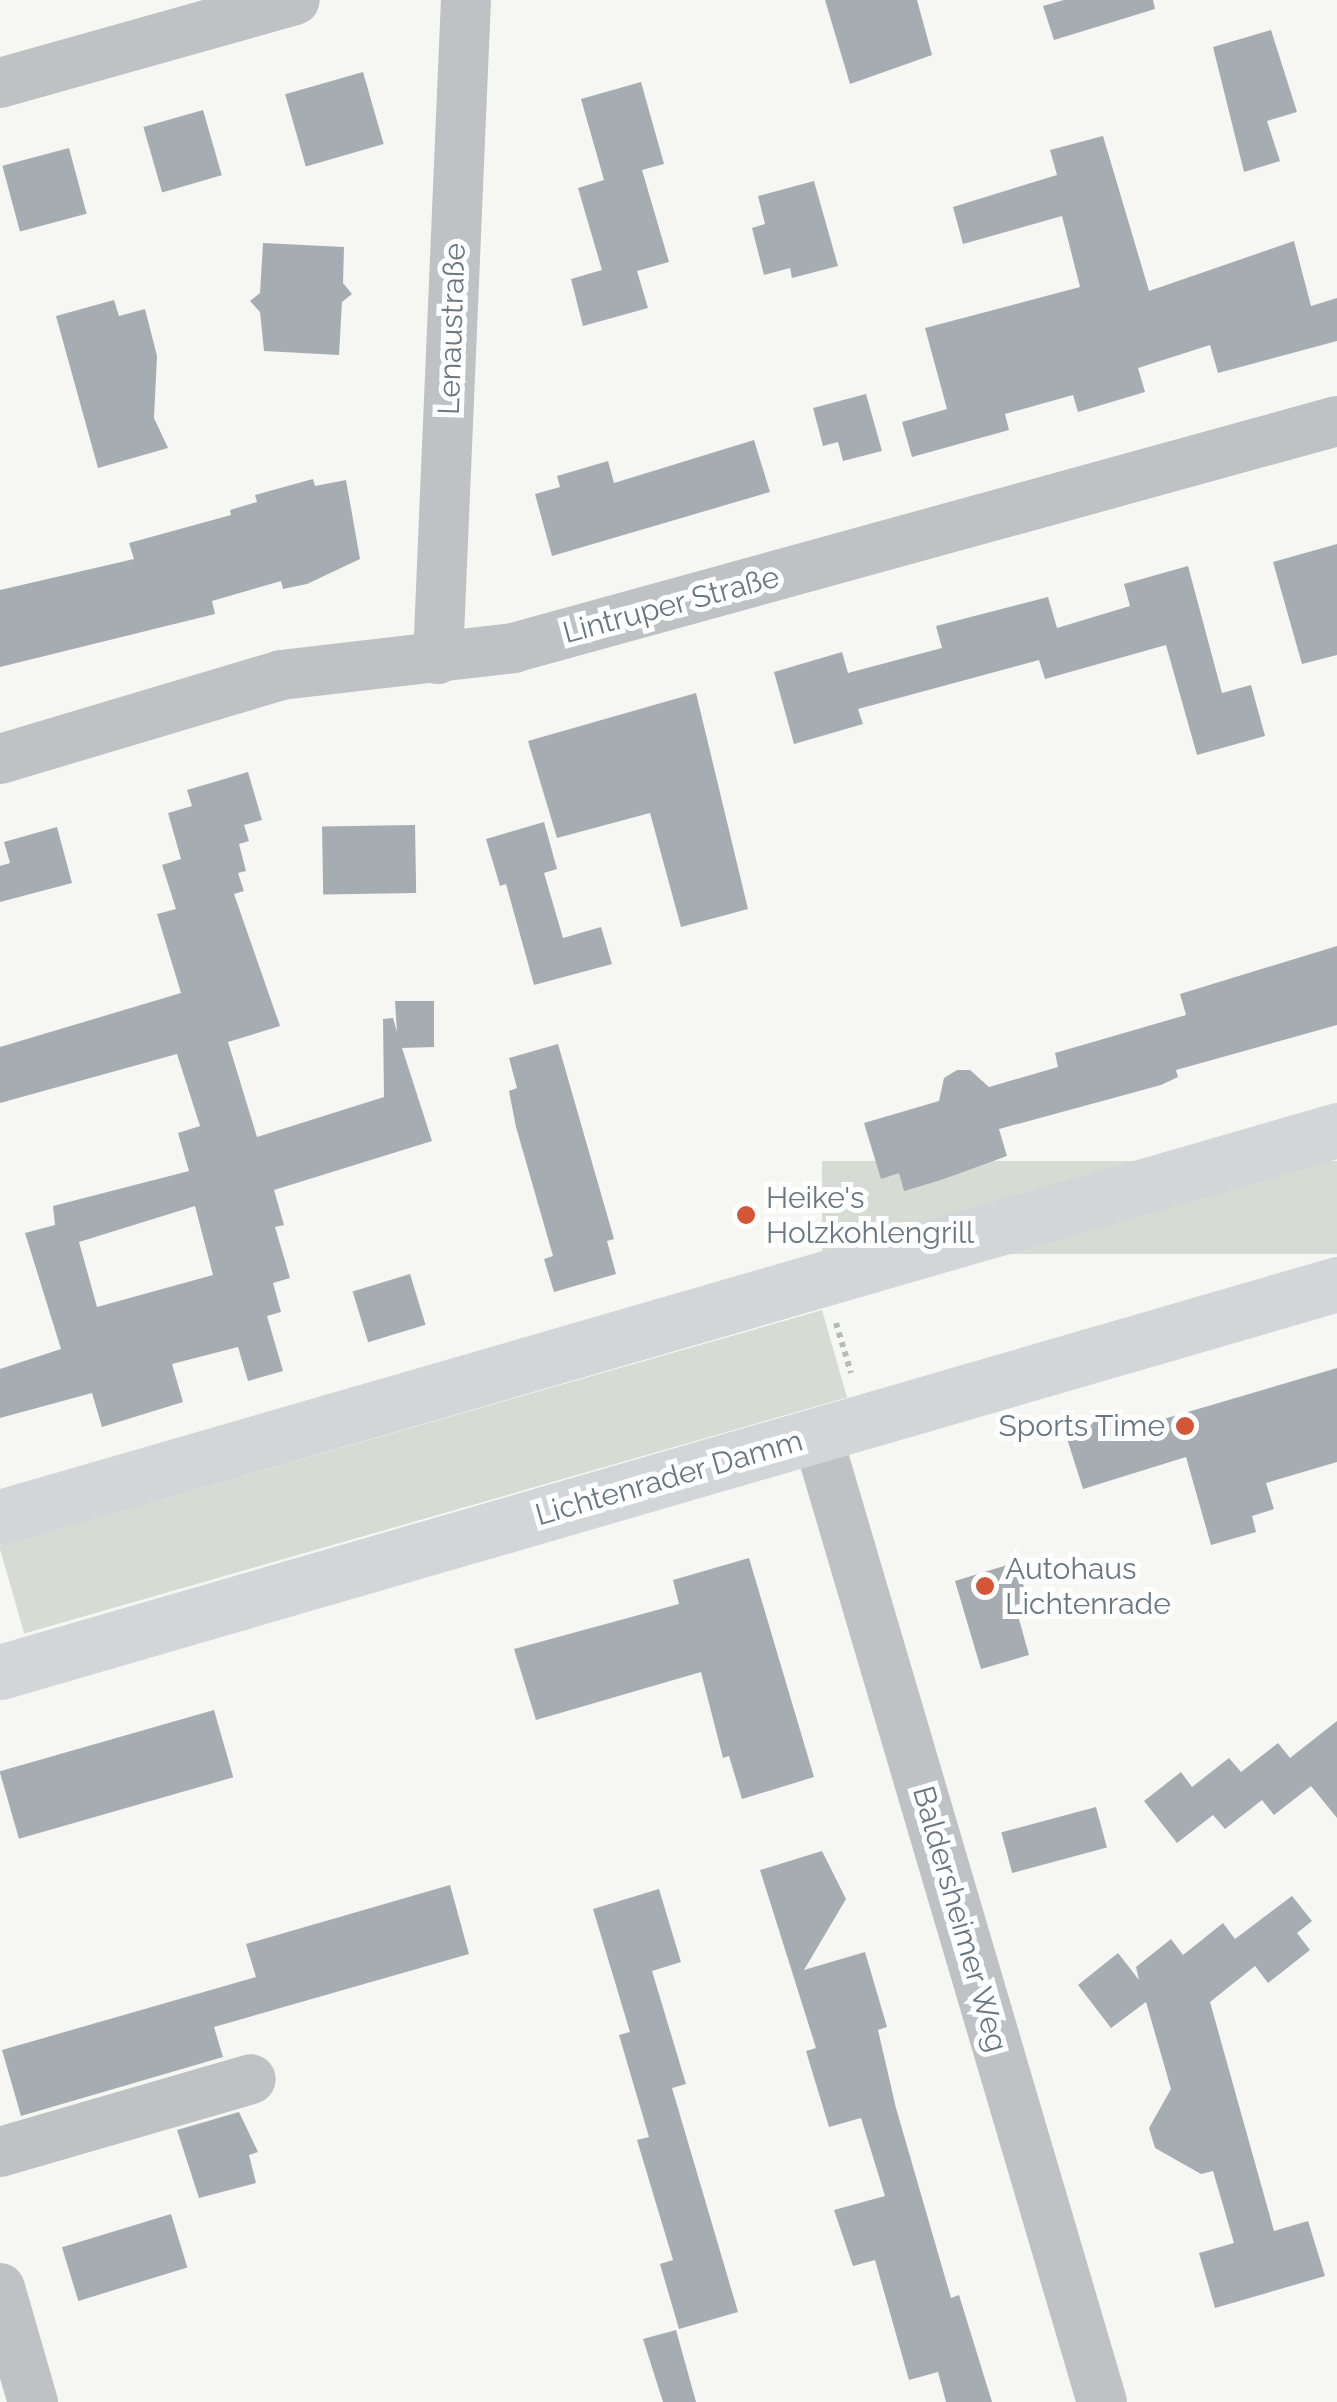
<!DOCTYPE html>
<html>
<head>
<meta charset="utf-8">
<style>
	body { margin:0 }
	#map { position:relative; width:1337px; height:2402px; overflow:hidden; background:#f6f6f3; font-family:Raleway,sans-serif }
	div>[style] { position:absolute }
	.green>* { inset:0; background:#d6dbd3; transform-origin:0 0 }
	.building>* { inset:0; background:#a6adb2; transform-origin:0 0 }
	.path>* { height:6px; margin-top:-3px; transform-origin:0; background:repeating-linear-gradient(90deg,#b8bbbd 0 5px,transparent 0 10px) }
	.minor>* { height:50px; margin:-25px; padding:0 25px; transform-origin:25px; border-radius:25px; background:#bec2c5 }
	.major>* { height:55px; margin:-27.5px; padding:0 27.5px; transform-origin:27.5px; border-radius:27.5px; background:#d2d6d9 }
	.dots>* { width:28px; height:28px; translate:-50% -50%; box-sizing:border-box; border:5px solid #fff; border-radius:50% }
	span { translate:-50% -50%; white-space:nowrap; text-align:center; line-height:1.15; -webkit-text-stroke:10px #fff; paint-order:stroke }
	.street-label { font-size:30px; color:#687781 }
	.poi-label { font-size:30px; color:#687781 }
	.left { translate:0 -50%; text-align:left }
	.right { translate:-100% -50%; text-align:right }
</style>
</head>
<body>
<div id="map">
	<div class="green">
		<i style="left:1337px;top:1161px;width:93px;height:515px;rotate:90deg"></i>
		<i style="left:822px;top:1310px;width:91px;height:856px;rotate:74deg"></i>
	</div>
	<div class="building">
		<i style="clip-path:polygon(825px 0,917px 0,932px 55px,850px 84px)"></i>
		<i style="clip-path:polygon(1064px 0,1153px 0,1155px 9px,1054px 40px,1043px 6px)"></i>
		<i style="clip-path:polygon(1271px 30px,1297px 112px,1267px 121px,1280px 161px,1244px 172px,1213px 47px)"></i>
		<i style="left:363px;top:72px;width:75px;height:81px;rotate:74deg"></i>
		<i style="clip-path:polygon(641px 82px,664px 164px,642px 170px,669px 262px,637px 271px,648px 308px,583px 326px,571px 279px,602px 270px,578px 188px,604px 180px,581px 99px)"></i>
		<i style="left:203px;top:110px;width:68px;height:62px;rotate:74deg"></i>
		<i style="clip-path:polygon(1103px 136px,1149px 291px,1294px 241px,1311px 306px,1337px 298px,1337px 341px,1218px 373px,1210px 345px,1138px 368px,1145px 392px,1078px 412px,1073px 395px,1005px 414px,1009px 430px,912px 457px,902px 422px,947px 409px,925px 328px,1080px 287px,1062px 216px,963px 244px,953px 207px,1057px 175px,1050px 150px)"></i>
		<i style="left:69px;top:148px;width:68px;height:69px;rotate:75deg"></i>
		<i style="clip-path:polygon(814px 181px,838px 266px,792px 278px,790px 268px,764px 275px,752px 228px,765px 224px,758px 196px)"></i>
		<i style="clip-path:polygon(263px 243px,344px 247px,343px 283px,352px 294px,342px 302px,339px 355px,264px 351px,260px 312px,250px 301px,260px 293px)"></i>
		<i style="clip-path:polygon(114px 300px,119px 316px,145px 309px,157px 356px,154px 418px,168px 448px,98px 468px,56px 316px)"></i>
		<i style="clip-path:polygon(866px 394px,882px 451px,843px 461px,838px 442px,823px 446px,813px 408px)"></i>
		<i style="clip-path:polygon(754px 440px,770px 492px,552px 556px,535px 494px,560px 487px,557px 476px,608px 461px,614px 483px)"></i>
		<i style="clip-path:polygon(313px 479px,315px 486px,346px 480px,360px 559px,307px 584px,283px 589px,281px 581px,212px 601px,215px 614px,0 667px,0 590px,134px 559px,129px 543px,231px 515px,230px 510px,257px 502px,255px 495px)"></i>
		<i style="clip-path:polygon(1337px 544px,1337px 655px,1302px 664px,1273px 562px)"></i>
		<i style="clip-path:polygon(1188px 566px,1222px 693px,1251px 685px,1265px 736px,1197px 755px,1166px 645px,1045px 679px,1039px 660px,858px 709px,863px 724px,794px 744px,774px 672px,842px 652px,848px 673px,942px 648px,936px 626px,1048px 597px,1057px 628px,1130px 606px,1124px 584px)"></i>
		<i style="clip-path:polygon(696px 693px,748px 909px,681px 927px,650px 813px,557px 838px,528px 741px)"></i>
		<i style="clip-path:polygon(evenodd,248px 772px,262px 820px,244px 825px,249px 841px,239px 844px,246px 871px,238px 873px,244px 891px,234px 894px,280px 1026px,228px 1042px,257px 1137px,384px 1097px,383px 1019px,393px 1018px,397px 1032px,395px 1001px,434px 1001px,434px 1047px,402px 1048px,432px 1141px,274px 1190px,284px 1225px,275px 1227px,290px 1278px,273px 1283px,281px 1312px,267px 1316px,283px 1371px,248px 1381px,238px 1347px,172px 1364px,183px 1402px,102px 1427px,92px 1393px,0 1418px,0 1369px,61px 1349px,25px 1233px,55px 1225px,53px 1206px,189px 1171px,178px 1133px,200px 1126px,177px 1054px,0 1103px,0 1047px,181px 993px,157px 914px,176px 909px,162px 865px,181px 859px,168px 813px,192px 806px,187px 790px,248px 772px,195px 1206px,213px 1275px,97px 1307px,79px 1242px,195px 1206px)"></i>
		<i style="clip-path:polygon(544px 822px,557px 869px,544px 873px,563px 938px,601px 927px,612px 964px,534px 985px,506px 884px,500px 886px,486px 839px)"></i>
		<i style="left:415px;top:825px;width:68px;height:93px;rotate:89deg"></i>
		<i style="clip-path:polygon(57px 827px,72px 883px,0 902px,0 866px,10px 863px,4px 842px)"></i>
		<i style="clip-path:polygon(1337px 946px,1337px 1025px,1176px 1070px,1178px 1077px,1161px 1085px,999px 1129px,1007px 1156px,941px 1180px,904px 1191px,899px 1173px,881px 1179px,864px 1123px,939px 1101px,944px 1078px,957px 1070px,970px 1070px,989px 1087px,1058px 1067px,1055px 1053px,1186px 1015px,1180px 994px)"></i>
		<i style="clip-path:polygon(558px 1044px,614px 1239px,607px 1241px,616px 1274px,554px 1292px,544px 1259px,553px 1256px,516px 1127px,509px 1091px,517px 1088px,509px 1058px)"></i>
		<i style="left:410px;top:1274px;width:53px;height:60px;rotate:73deg"></i>
		<i style="clip-path:polygon(1337px 1368px,1337px 1462px,1266px 1483px,1274px 1509px,1252px 1516px,1256px 1532px,1211px 1545px,1186px 1457px,1083px 1489px,1064px 1429px,1118px 1414px,1123px 1431px)"></i>
		<i style="clip-path:polygon(749px 1558px,814px 1777px,742px 1799px,729px 1756px,723px 1758px,701px 1672px,536px 1720px,514px 1649px,679px 1604px,673px 1580px)"></i>
		<i style="clip-path:polygon(1017px 1562px,1028px 1602px,1015px 1605px,1029px 1655px,981px 1669px,955px 1581px)"></i>
		<i style="left:214px;top:1710px;width:70px;height:223px;rotate:74deg"></i>
		<i style="clip-path:polygon(1337px 1721px,1337px 1818px,1311px 1786px,1274px 1815px,1262px 1800px,1225px 1829px,1213px 1815px,1177px 1843px,1144px 1801px,1181px 1772px,1192px 1787px,1229px 1758px,1241px 1772px,1278px 1743px,1290px 1758px)"></i>
		<i style="left:1096px;top:1807px;width:42px;height:98px;rotate:75deg"></i>
		<i style="clip-path:polygon(822px 1851px,846px 1899px,804px 1970px,865px 1952px,887px 2027px,878px 2030px,896px 2108px,951px 2298px,959px 2295px,992px 2402px,946px 2402px,938px 2372px,909px 2380px,875px 2260px,853px 2266px,834px 2210px,885px 2196px,861px 2118px,829px 2127px,806px 2051px,816px 2048px,760px 1870px)"></i>
		<i style="clip-path:polygon(450px 1885px,469px 1954px,214px 2027px,223px 2057px,21px 2116px,2px 2050px,256px 1977px,246px 1944px)"></i>
		<i style="clip-path:polygon(659px 1889px,681px 1962px,652px 1971px,686px 2084px,672px 2088px,738px 2312px,679px 2329px,660px 2264px,673px 2260px,637px 2140px,649px 2137px,619px 2035px,630px 2032px,593px 1909px)"></i>
		<i style="clip-path:polygon(1292px 1896px,1312px 1921px,1297px 1933px,1310px 1950px,1268px 1983px,1255px 1966px,1210px 2002px,1274px 2231px,1308px 2221px,1325px 2276px,1215px 2308px,1199px 2253px,1234px 2243px,1213px 2171px,1201px 2174px,1155px 2148px,1149px 2128px,1171px 2089px,1146px 2002px,1111px 2028px,1078px 1985px,1118px 1953px,1139px 1980px,1136px 1967px,1171px 1939px,1183px 1955px,1223px 1923px,1235px 1939px)"></i>
		<i style="clip-path:polygon(239px 2112px,258px 2152px,249px 2155px,256px 2183px,199px 2198px,177px 2130px)"></i>
		<i style="left:171px;top:2214px;width:56px;height:114px;rotate:73deg"></i>
		<i style="clip-path:polygon(676px 2330px,696px 2402px,663px 2402px,643px 2339px)"></i>
	</div>
	<div class="path">
		<i style="left:836px;top:1323px;width:52px;rotate:73.3deg"></i>
	</div>
	<div class="minor">
		<i style="left:0;top:83px;width:306px;rotate:-15.7deg"></i>
		<i style="left:438px;top:659px;width:660px;rotate:-87.57deg"></i>
		<i style="left:0;top:759px;width:293px;rotate:-16.6deg"></i>
		<i style="left:281px;top:675px;width:234px;rotate:-6.6deg"></i>
		<i style="left:513px;top:648px;width:855px;rotate:-15.4deg"></i>
		<i style="left:817px;top:1435px;width:1008px;rotate:73.58deg"></i>
		<i style="left:0;top:2152px;width:261px;rotate:-16.2deg"></i>
		<i style="left:0;top:2288px;width:119px;rotate:73.9deg"></i>
	</div>
	<div class="major">
		<i style="left:0;top:1517px;width:1392px;rotate:-16.14deg"></i>
		<i style="left:0;top:1672px;width:1392px;rotate:-16.18deg"></i>
	</div>
	<div class="dots">
		<i style="left:746px;top:1215px;background:#d35637"></i>
		<i style="left:1185px;top:1426px;background:#d35637"></i>
		<i style="left:985px;top:1586px;background:#d35637"></i>
	</div>
	<div class="street-label">
		<span style="left:452px;top:329px;rotate:-88deg">Lenaustraße</span>
		<span style="left:671px;top:605px;rotate:-15deg">Lintruper Straße</span>
		<span style="left:669px;top:1478px;rotate:-16deg">Lichtenrader Damm</span>
		<span style="left:960px;top:1919px;rotate:74deg">Baldersheimer Weg</span>
	</div>
	<div class="poi-label">
		<span class="left" style="left:766px;top:1215px">Heike's<br>Holzkohlengrill</span>
		<span class="right" style="left:1165px;top:1426px">Sports Time</span>
		<span class="left" style="left:1005px;top:1586px">Autohaus<br>Lichtenrade</span>
	</div>
</div>
</body>
</html>
